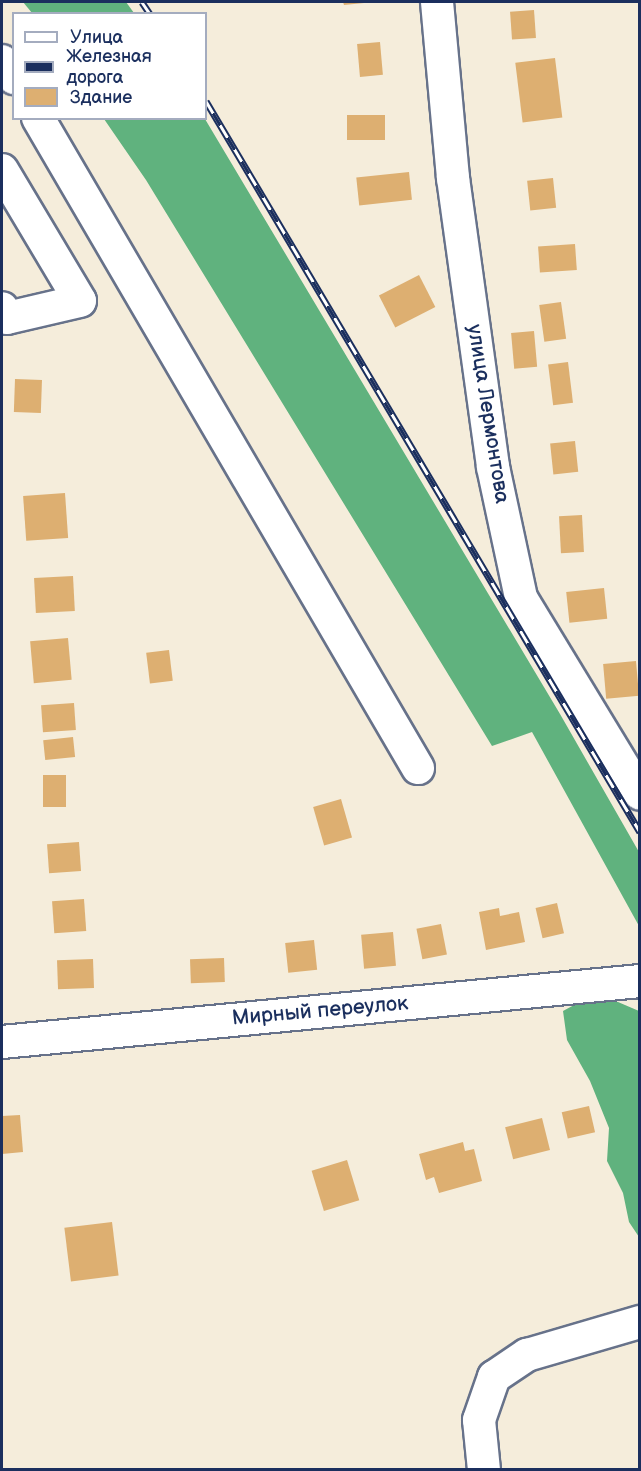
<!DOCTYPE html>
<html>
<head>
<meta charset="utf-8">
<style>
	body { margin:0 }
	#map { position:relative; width:641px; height:1471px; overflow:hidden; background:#f5eddb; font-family:"Balsamiq Sans",sans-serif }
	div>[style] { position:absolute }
	.forest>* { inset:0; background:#60b27e }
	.building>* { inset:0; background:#ddaf71; transform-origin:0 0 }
	.roads { filter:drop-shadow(2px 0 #67728a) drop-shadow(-2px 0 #67728a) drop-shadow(0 2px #67728a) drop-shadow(0 -2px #67728a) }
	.minor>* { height:32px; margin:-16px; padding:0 16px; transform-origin:16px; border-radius:16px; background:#fff }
	.rail>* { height:7px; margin-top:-3.5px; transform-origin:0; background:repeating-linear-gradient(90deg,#fff 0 14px,#1b2f5e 0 28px); box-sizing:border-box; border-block:2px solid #1b2f5e }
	span { translate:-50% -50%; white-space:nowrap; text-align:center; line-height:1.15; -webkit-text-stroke:6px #fff; paint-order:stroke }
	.street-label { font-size:21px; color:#1b2f5e }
	.frame { position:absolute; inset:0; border:3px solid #1b2f5e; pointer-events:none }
	.legend { position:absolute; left:12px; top:12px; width:195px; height:108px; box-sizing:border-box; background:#fff; border:2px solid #a4acbf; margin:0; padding:8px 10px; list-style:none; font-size:18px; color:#1b2f5e }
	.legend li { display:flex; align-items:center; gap:12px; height:30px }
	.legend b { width:30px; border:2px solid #a4acbf }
</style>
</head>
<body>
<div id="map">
	<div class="forest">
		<i style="clip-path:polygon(23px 2px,126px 2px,134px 13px,32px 13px)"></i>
		<i style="clip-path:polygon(104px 119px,205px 119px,560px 714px,639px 852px,639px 926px,532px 732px,492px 746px,146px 180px)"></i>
		<i style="clip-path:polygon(606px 1001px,618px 1002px,639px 1011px,639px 1237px,629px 1222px,623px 1193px,607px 1161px,609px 1128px,590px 1081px,567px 1040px,563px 1011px,576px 1004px)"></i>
	</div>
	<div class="building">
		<i style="clip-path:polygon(343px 2px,364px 2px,364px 3px,344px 5px)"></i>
		<i style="left:534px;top:10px;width:28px;height:24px;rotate:86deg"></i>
		<i style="left:380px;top:42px;width:33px;height:23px;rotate:85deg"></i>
		<i style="left:555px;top:58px;width:60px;height:40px;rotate:83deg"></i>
		<i style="left:347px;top:115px;width:38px;height:25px"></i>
		<i style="left:409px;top:172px;width:28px;height:53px;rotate:84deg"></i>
		<i style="left:553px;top:178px;width:30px;height:26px;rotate:84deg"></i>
		<i style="left:575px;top:244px;width:26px;height:37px;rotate:86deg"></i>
		<i style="left:419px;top:275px;width:36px;height:45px;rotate:63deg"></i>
		<i style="left:561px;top:302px;width:37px;height:22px;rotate:82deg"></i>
		<i style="left:534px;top:331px;width:36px;height:23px;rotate:85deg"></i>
		<i style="left:568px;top:362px;width:41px;height:20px;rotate:83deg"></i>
		<i style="left:15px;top:379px;width:27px;height:33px;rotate:2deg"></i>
		<i style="left:575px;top:441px;width:31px;height:25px;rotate:84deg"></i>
		<i style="left:65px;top:493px;width:45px;height:42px;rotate:86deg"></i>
		<i style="left:582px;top:515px;width:37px;height:23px;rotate:87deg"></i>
		<i style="left:73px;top:576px;width:35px;height:39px;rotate:87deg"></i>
		<i style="left:604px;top:588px;width:31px;height:38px;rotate:84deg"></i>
		<i style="left:68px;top:638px;width:42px;height:38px;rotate:85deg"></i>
		<i style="left:169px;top:650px;width:31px;height:23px;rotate:83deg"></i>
		<i style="left:636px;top:661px;width:35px;height:33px;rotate:85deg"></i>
		<i style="left:74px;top:703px;width:27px;height:33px;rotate:86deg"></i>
		<i style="left:73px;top:737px;width:20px;height:30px;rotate:84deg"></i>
		<i style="left:43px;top:775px;width:23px;height:32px"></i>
		<i style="left:341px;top:799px;width:40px;height:29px;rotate:74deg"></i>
		<i style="left:79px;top:842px;width:29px;height:32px;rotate:86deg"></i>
		<i style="left:84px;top:899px;width:32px;height:32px;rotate:86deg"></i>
		<i style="left:557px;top:903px;width:31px;height:22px;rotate:77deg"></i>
		<i style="clip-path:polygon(499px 908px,500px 916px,519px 912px,525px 942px,486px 950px,479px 912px)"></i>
		<i style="left:441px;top:924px;width:31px;height:25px;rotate:79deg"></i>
		<i style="left:393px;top:932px;width:34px;height:32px;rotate:85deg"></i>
		<i style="left:314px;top:940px;width:30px;height:29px;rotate:84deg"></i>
		<i style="left:224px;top:958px;width:24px;height:34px;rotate:88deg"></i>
		<i style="left:93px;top:959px;width:29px;height:36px;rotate:88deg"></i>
		<i style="left:589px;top:1106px;width:27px;height:28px;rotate:77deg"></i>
		<i style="clip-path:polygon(20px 1115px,23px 1152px,2px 1154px,2px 1116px)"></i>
		<i style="left:542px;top:1118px;width:33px;height:38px;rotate:76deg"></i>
		<i style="clip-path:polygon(463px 1142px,465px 1151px,474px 1149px,482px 1181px,439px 1193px,434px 1177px,426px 1180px,419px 1154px)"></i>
		<i style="left:347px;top:1160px;width:42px;height:37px;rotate:73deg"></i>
		<i style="left:112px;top:1222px;width:54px;height:48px;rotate:83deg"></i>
	</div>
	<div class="roads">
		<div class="minor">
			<i style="left:437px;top:2px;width:177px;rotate:84.8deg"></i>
			<i style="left:453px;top:178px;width:292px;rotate:82.1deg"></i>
			<i style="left:493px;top:467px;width:134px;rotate:77.9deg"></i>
			<i style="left:521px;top:598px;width:229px;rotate:58.7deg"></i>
			<i style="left:2px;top:61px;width:21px;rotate:55deg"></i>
			<i style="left:38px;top:118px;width:753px;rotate:59.69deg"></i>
			<i style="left:2px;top:170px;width:152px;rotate:59.2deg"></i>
			<i style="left:80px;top:301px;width:75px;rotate:166.9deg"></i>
			<i style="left:7px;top:318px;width:11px;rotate:-117deg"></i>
			<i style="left:2px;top:1042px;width:641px;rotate:-5.46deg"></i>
			<i style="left:484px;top:1470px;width:50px;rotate:-95.7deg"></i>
			<i style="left:479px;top:1420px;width:46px;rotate:-70.8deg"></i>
			<i style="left:494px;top:1377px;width:40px;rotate:-34deg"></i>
			<i style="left:527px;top:1355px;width:118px;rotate:-16.3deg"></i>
		</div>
	</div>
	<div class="rail">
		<i style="left:142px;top:2px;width:14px;rotate:56deg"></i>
		<i style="left:206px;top:101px;width:850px;rotate:59.3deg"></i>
	</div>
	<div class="street-label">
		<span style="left:488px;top:414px;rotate:81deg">улица Лермонтова</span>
		<span style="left:320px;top:1011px;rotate:-5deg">Мирный переулок</span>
	</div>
	<div class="frame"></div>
	<ul class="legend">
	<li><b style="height:8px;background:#fff"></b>Улица</li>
	<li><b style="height:8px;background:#1b2f5e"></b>Железная дорога</li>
	<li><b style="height:16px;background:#ddaf71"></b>Здание</li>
	</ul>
</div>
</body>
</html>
